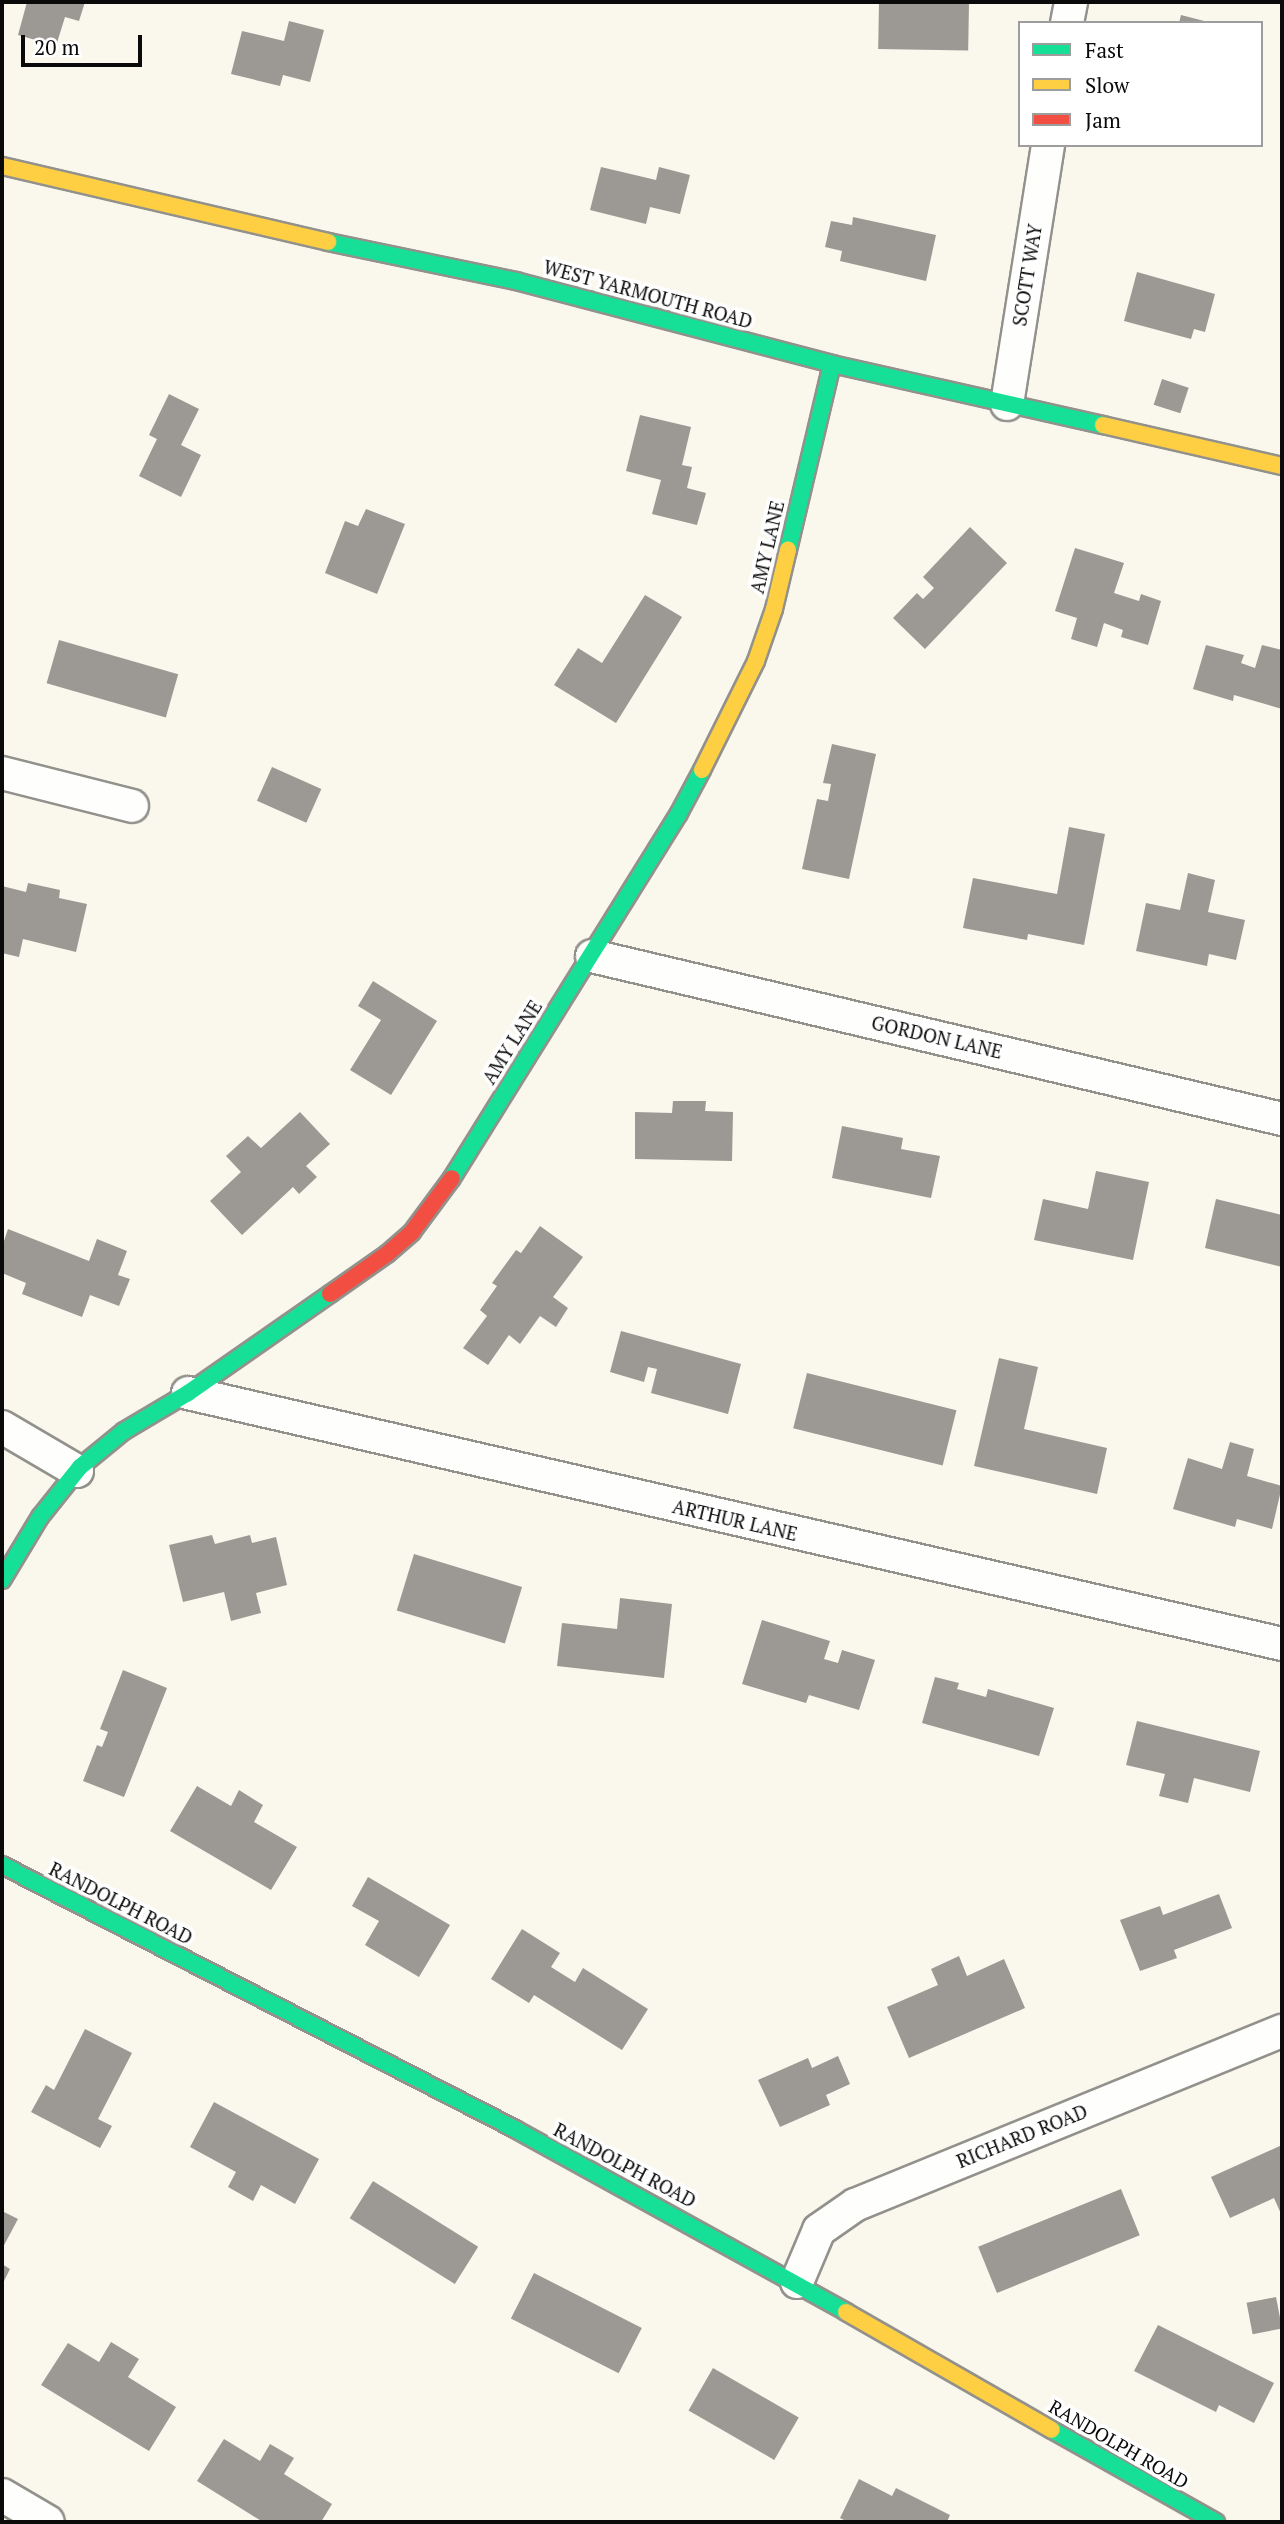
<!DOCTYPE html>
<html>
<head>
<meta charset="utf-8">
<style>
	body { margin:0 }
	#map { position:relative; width:1284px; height:2524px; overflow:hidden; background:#faf7ed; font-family:"PT Serif",serif }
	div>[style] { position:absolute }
	.building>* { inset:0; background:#9c9994; transform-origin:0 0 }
	.roads { filter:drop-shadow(2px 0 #92918c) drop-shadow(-2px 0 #92918c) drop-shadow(0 2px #92918c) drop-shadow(0 -2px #92918c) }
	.street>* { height:32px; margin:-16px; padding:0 16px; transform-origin:16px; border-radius:16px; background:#fefefc }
	.fast>* { height:16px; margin:-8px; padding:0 8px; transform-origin:8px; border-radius:8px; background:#16e098 }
	.slow>* { height:16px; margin:-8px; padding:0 8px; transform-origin:8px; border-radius:8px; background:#ffcf43 }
	.jam>* { height:16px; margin:-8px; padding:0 8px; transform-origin:8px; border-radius:8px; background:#f24e42 }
	span { translate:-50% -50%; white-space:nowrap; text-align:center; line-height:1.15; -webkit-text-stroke:7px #fff; paint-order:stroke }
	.street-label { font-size:19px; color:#0a0a0a }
	.frame { position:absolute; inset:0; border:4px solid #0a0a0a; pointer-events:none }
	.legend { position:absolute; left:1018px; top:21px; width:245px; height:126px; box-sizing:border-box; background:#fff; border:2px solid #9d9d9d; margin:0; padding:9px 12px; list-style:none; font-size:21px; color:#0a0a0a }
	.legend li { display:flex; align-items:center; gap:14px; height:35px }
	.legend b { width:35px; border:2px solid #9d9d9d }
	.scale { position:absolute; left:21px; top:35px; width:121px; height:32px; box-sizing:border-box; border:4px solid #0a0a0a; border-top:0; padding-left:9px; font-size:21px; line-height:24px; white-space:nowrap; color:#0a0a0a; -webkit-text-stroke:5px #fff; paint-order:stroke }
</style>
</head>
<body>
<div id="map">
	<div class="building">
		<i style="clip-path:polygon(27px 2px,85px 2px,79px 21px,65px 17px,56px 46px,18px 35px)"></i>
		<i style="left:879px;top:2px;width:90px;height:47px;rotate:1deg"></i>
		<i style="clip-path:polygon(1181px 15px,1208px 22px,1208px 23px,1179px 23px)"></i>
		<i style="clip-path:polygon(289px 21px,324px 30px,310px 82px,283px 75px,280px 86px,231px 74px,242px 31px,284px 41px)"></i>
		<i style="clip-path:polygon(601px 167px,656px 180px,659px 167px,690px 175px,680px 214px,650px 207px,646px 224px,590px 210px)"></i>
		<i style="clip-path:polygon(853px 217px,936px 235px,926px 281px,840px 261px,842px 251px,825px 247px,831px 221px,852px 225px)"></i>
		<i style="clip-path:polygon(1137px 272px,1215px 294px,1205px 332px,1194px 329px,1191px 339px,1124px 321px)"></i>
		<i style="left:1162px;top:379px;width:28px;height:27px;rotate:18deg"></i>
		<i style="clip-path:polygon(169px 394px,199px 409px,181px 445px,201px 455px,181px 497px,139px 476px,157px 439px,149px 435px)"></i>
		<i style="clip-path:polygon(640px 415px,691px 427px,682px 465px,692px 467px,687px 488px,706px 493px,697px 525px,652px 514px,661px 480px,626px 471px)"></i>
		<i style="clip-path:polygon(366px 509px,405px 524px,377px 594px,325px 573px,345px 521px,358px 526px)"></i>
		<i style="clip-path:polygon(970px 527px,1007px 563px,925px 649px,893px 618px,917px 593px,923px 599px,934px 588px,923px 577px)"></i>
		<i style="clip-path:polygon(1075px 548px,1124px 563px,1114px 593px,1139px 601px,1141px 594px,1161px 601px,1148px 645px,1121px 637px,1123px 630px,1104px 623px,1097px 647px,1071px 639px,1077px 618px,1055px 611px)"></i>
		<i style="clip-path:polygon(645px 595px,682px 617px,616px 723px,554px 685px,578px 648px,602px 663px)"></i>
		<i style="left:59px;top:640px;width:124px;height:45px;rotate:16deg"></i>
		<i style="clip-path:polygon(1206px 645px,1244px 655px,1241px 663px,1255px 668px,1262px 645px,1282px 650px,1282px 709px,1234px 695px,1233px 701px,1193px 689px)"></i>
		<i style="clip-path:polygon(832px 744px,876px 754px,849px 879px,802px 869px,817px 799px,828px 801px,831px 784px,823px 783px)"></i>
		<i style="left:272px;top:767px;width:54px;height:37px;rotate:24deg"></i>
		<i style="clip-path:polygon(1069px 827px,1105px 834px,1084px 945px,1028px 934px,1027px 940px,963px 928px,973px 878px,1057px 894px)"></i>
		<i style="clip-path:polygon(1188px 873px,1215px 880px,1208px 912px,1245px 920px,1236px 960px,1209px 954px,1207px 966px,1136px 951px,1146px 903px,1180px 910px)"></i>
		<i style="clip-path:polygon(28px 883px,60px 890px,59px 898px,87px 904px,76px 952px,23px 939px,19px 957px,2px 953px,2px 886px,26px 892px)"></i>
		<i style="clip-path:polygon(373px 981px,437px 1021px,391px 1095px,350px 1070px,381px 1020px,358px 1006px)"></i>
		<i style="clip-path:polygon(673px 1101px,706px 1101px,705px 1111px,733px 1112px,732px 1161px,635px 1159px,635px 1112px,672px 1113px)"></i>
		<i style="clip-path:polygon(300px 1112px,330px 1144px,306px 1166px,317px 1177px,299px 1194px,293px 1187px,242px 1235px,210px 1201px,241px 1172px,226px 1156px,248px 1136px,261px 1148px)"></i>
		<i style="clip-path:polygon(842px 1126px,903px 1138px,901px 1149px,940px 1156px,931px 1198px,832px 1178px)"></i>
		<i style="clip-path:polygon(1096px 1171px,1149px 1182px,1133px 1260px,1034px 1240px,1043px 1199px,1088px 1209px)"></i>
		<i style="clip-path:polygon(1216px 1199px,1282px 1215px,1282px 1267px,1205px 1248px)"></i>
		<i style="clip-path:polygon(540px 1226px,583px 1257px,553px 1297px,568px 1308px,556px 1327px,540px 1316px,520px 1344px,509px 1335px,488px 1365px,463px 1348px,487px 1316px,480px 1310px,497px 1286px,492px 1283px,516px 1250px,521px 1253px)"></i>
		<i style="clip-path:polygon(8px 1229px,89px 1261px,97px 1239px,127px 1251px,118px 1275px,130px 1279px,119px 1306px,90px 1295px,82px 1317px,22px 1294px,26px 1283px,2px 1273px,2px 1247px)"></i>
		<i style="clip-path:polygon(621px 1331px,741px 1364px,728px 1414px,651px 1393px,657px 1369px,648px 1367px,644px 1382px,610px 1372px)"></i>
		<i style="clip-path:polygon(999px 1358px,1038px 1367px,1024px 1429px,1107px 1448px,1097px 1494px,974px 1466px)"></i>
		<i style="left:807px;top:1373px;width:154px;height:57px;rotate:14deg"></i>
		<i style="clip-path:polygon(1230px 1442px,1254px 1449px,1247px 1476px,1282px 1486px,1272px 1529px,1237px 1519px,1235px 1527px,1173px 1509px,1188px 1458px,1222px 1469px)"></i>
		<i style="clip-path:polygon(212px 1535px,215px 1544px,250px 1535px,252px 1543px,276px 1537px,287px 1585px,256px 1593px,261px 1613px,231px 1621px,224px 1592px,183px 1602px,169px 1545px)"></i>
		<i style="left:414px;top:1554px;width:113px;height:59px;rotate:17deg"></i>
		<i style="clip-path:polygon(620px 1598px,672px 1604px,664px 1678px,557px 1666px,562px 1623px,617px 1629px)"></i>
		<i style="clip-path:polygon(762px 1620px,830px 1641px,824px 1659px,838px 1663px,842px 1650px,875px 1660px,859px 1710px,809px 1695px,806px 1703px,742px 1684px)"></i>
		<i style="clip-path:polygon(123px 1670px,167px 1688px,124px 1797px,83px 1781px,97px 1745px,102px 1747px,108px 1732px,100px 1729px)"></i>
		<i style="clip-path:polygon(935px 1677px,959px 1683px,957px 1689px,986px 1697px,988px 1689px,1054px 1708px,1039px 1756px,922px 1723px)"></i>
		<i style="clip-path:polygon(1137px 1721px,1260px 1751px,1250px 1792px,1194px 1778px,1188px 1803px,1159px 1796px,1165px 1774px,1126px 1765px)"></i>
		<i style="clip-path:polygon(197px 1786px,231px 1806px,239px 1790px,263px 1805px,254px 1822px,297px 1847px,271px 1890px,170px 1831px)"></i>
		<i style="clip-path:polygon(368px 1877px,450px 1925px,419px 1977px,365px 1945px,379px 1921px,352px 1906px)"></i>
		<i style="clip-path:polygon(1219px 1894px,1232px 1928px,1174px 1950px,1177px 1958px,1140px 1971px,1120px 1920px,1160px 1906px,1163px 1915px)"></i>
		<i style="clip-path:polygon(522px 1929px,560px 1953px,551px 1967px,575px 1982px,583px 1968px,648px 2009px,622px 2050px,534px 1995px,529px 2003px,491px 1979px)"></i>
		<i style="clip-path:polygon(959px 1956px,967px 1976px,1004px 1959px,1025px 2008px,909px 2058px,887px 2007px,938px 1985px,931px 1969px)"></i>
		<i style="clip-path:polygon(85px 2029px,132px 2053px,98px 2119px,112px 2126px,100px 2148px,31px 2112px,46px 2085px,54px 2090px)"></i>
		<i style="clip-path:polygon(838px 2056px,850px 2084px,826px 2095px,830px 2105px,780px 2127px,758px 2080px,808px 2058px,812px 2068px)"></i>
		<i style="clip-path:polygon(214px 2102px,319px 2159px,295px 2204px,261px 2185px,253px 2201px,228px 2187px,236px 2172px,190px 2147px)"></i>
		<i style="clip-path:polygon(1282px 2145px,1282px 2216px,1274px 2198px,1230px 2218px,1211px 2177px)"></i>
		<i style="left:373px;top:2181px;width:124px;height:44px;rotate:32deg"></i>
		<i style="left:1121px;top:2189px;width:50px;height:154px;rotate:68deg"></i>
		<i style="clip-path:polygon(2px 2211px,18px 2219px,2px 2249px)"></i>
		<i style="clip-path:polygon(2px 2264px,10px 2269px,2px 2285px)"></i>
		<i style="left:534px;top:2273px;width:121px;height:51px;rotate:27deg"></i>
		<i style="left:1276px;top:2297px;width:32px;height:30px;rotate:79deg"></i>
		<i style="clip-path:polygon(1158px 2325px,1274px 2383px,1254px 2423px,1219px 2405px,1216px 2412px,1134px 2371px)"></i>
		<i style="clip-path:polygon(111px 2342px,139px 2359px,128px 2377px,176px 2407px,149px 2451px,41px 2385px,68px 2343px,99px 2362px)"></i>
		<i style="left:713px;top:2368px;width:99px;height:49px;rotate:30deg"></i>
		<i style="clip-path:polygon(224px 2439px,260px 2461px,270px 2444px,294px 2458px,284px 2474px,332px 2504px,321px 2522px,263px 2522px,197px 2481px)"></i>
		<i style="clip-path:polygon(859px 2479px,892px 2496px,896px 2488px,950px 2515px,947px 2522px,848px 2522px,840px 2518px)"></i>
	</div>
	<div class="roads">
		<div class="street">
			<i style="left:1067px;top:23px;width:21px;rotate:-79deg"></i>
			<i style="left:1007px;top:404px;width:262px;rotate:-81deg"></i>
			<i style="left:2px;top:773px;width:134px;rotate:14.2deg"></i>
			<i style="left:592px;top:956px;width:709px;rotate:13.29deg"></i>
			<i style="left:188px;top:1393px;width:1122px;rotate:12.92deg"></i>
			<i style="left:2px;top:1427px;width:87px;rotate:30.4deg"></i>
			<i style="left:797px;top:2282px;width:56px;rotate:-67.1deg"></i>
			<i style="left:819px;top:2230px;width:44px;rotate:-34.8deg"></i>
			<i style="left:855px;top:2205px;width:461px;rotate:-22.2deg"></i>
			<i style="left:2px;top:2495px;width:53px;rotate:30.4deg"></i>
		</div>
		<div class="fast">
			<i style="left:328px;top:242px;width:192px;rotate:11.7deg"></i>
			<i style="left:516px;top:281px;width:327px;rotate:14.7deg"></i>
			<i style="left:832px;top:364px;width:278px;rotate:12.7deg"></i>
			<i style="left:788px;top:550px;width:191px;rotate:-76.7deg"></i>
			<i style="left:452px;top:1178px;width:428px;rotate:-58.1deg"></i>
			<i style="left:678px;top:815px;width:51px;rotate:-61.9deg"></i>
			<i style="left:2px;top:1580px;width:74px;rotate:-58.9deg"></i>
			<i style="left:40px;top:1517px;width:64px;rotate:-51.3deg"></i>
			<i style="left:80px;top:1467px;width:57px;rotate:-39.3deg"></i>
			<i style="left:124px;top:1431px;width:74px;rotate:-30.7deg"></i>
			<i style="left:188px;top:1393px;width:173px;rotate:-34.9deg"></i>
			<i style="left:2px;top:1865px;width:577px;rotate:27.23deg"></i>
			<i style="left:515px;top:2129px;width:378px;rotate:28.9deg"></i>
			<i style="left:1052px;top:2430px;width:188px;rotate:29.3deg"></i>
		</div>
		<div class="slow">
			<i style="left:2px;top:166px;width:335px;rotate:13.1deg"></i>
			<i style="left:1103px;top:425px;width:184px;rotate:12.9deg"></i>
			<i style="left:702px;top:770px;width:122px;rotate:-63.6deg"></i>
			<i style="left:756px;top:661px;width:55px;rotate:-70.9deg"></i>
			<i style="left:774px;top:609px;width:61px;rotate:-76.7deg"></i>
			<i style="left:846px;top:2312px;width:237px;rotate:29.8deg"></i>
		</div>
		<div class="jam">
			<i style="left:330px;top:1294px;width:70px;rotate:-35.1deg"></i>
			<i style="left:387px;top:1254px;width:33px;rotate:-41deg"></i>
			<i style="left:412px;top:1232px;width:67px;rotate:-53.5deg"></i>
		</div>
	</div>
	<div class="street-label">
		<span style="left:1027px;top:275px;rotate:-81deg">SCOTT WAY</span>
		<span style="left:648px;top:294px;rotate:15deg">WEST YARMOUTH ROAD</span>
		<span style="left:767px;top:547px;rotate:-77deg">AMY LANE</span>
		<span style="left:937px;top:1037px;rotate:13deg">GORDON LANE</span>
		<span style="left:512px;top:1042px;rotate:-58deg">AMY LANE</span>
		<span style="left:735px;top:1520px;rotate:13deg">ARTHUR LANE</span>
		<span style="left:121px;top:1903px;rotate:27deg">RANDOLPH ROAD</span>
		<span style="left:1022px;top:2136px;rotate:-22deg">RICHARD ROAD</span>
		<span style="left:625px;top:2165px;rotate:28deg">RANDOLPH ROAD</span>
		<span style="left:1119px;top:2444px;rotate:30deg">RANDOLPH ROAD</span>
	</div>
	<div class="frame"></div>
	<ul class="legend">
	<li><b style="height:9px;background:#16e098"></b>Fast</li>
	<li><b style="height:9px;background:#ffcf43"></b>Slow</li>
	<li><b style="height:9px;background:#f24e42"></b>Jam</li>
	</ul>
	<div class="scale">20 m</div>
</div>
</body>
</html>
